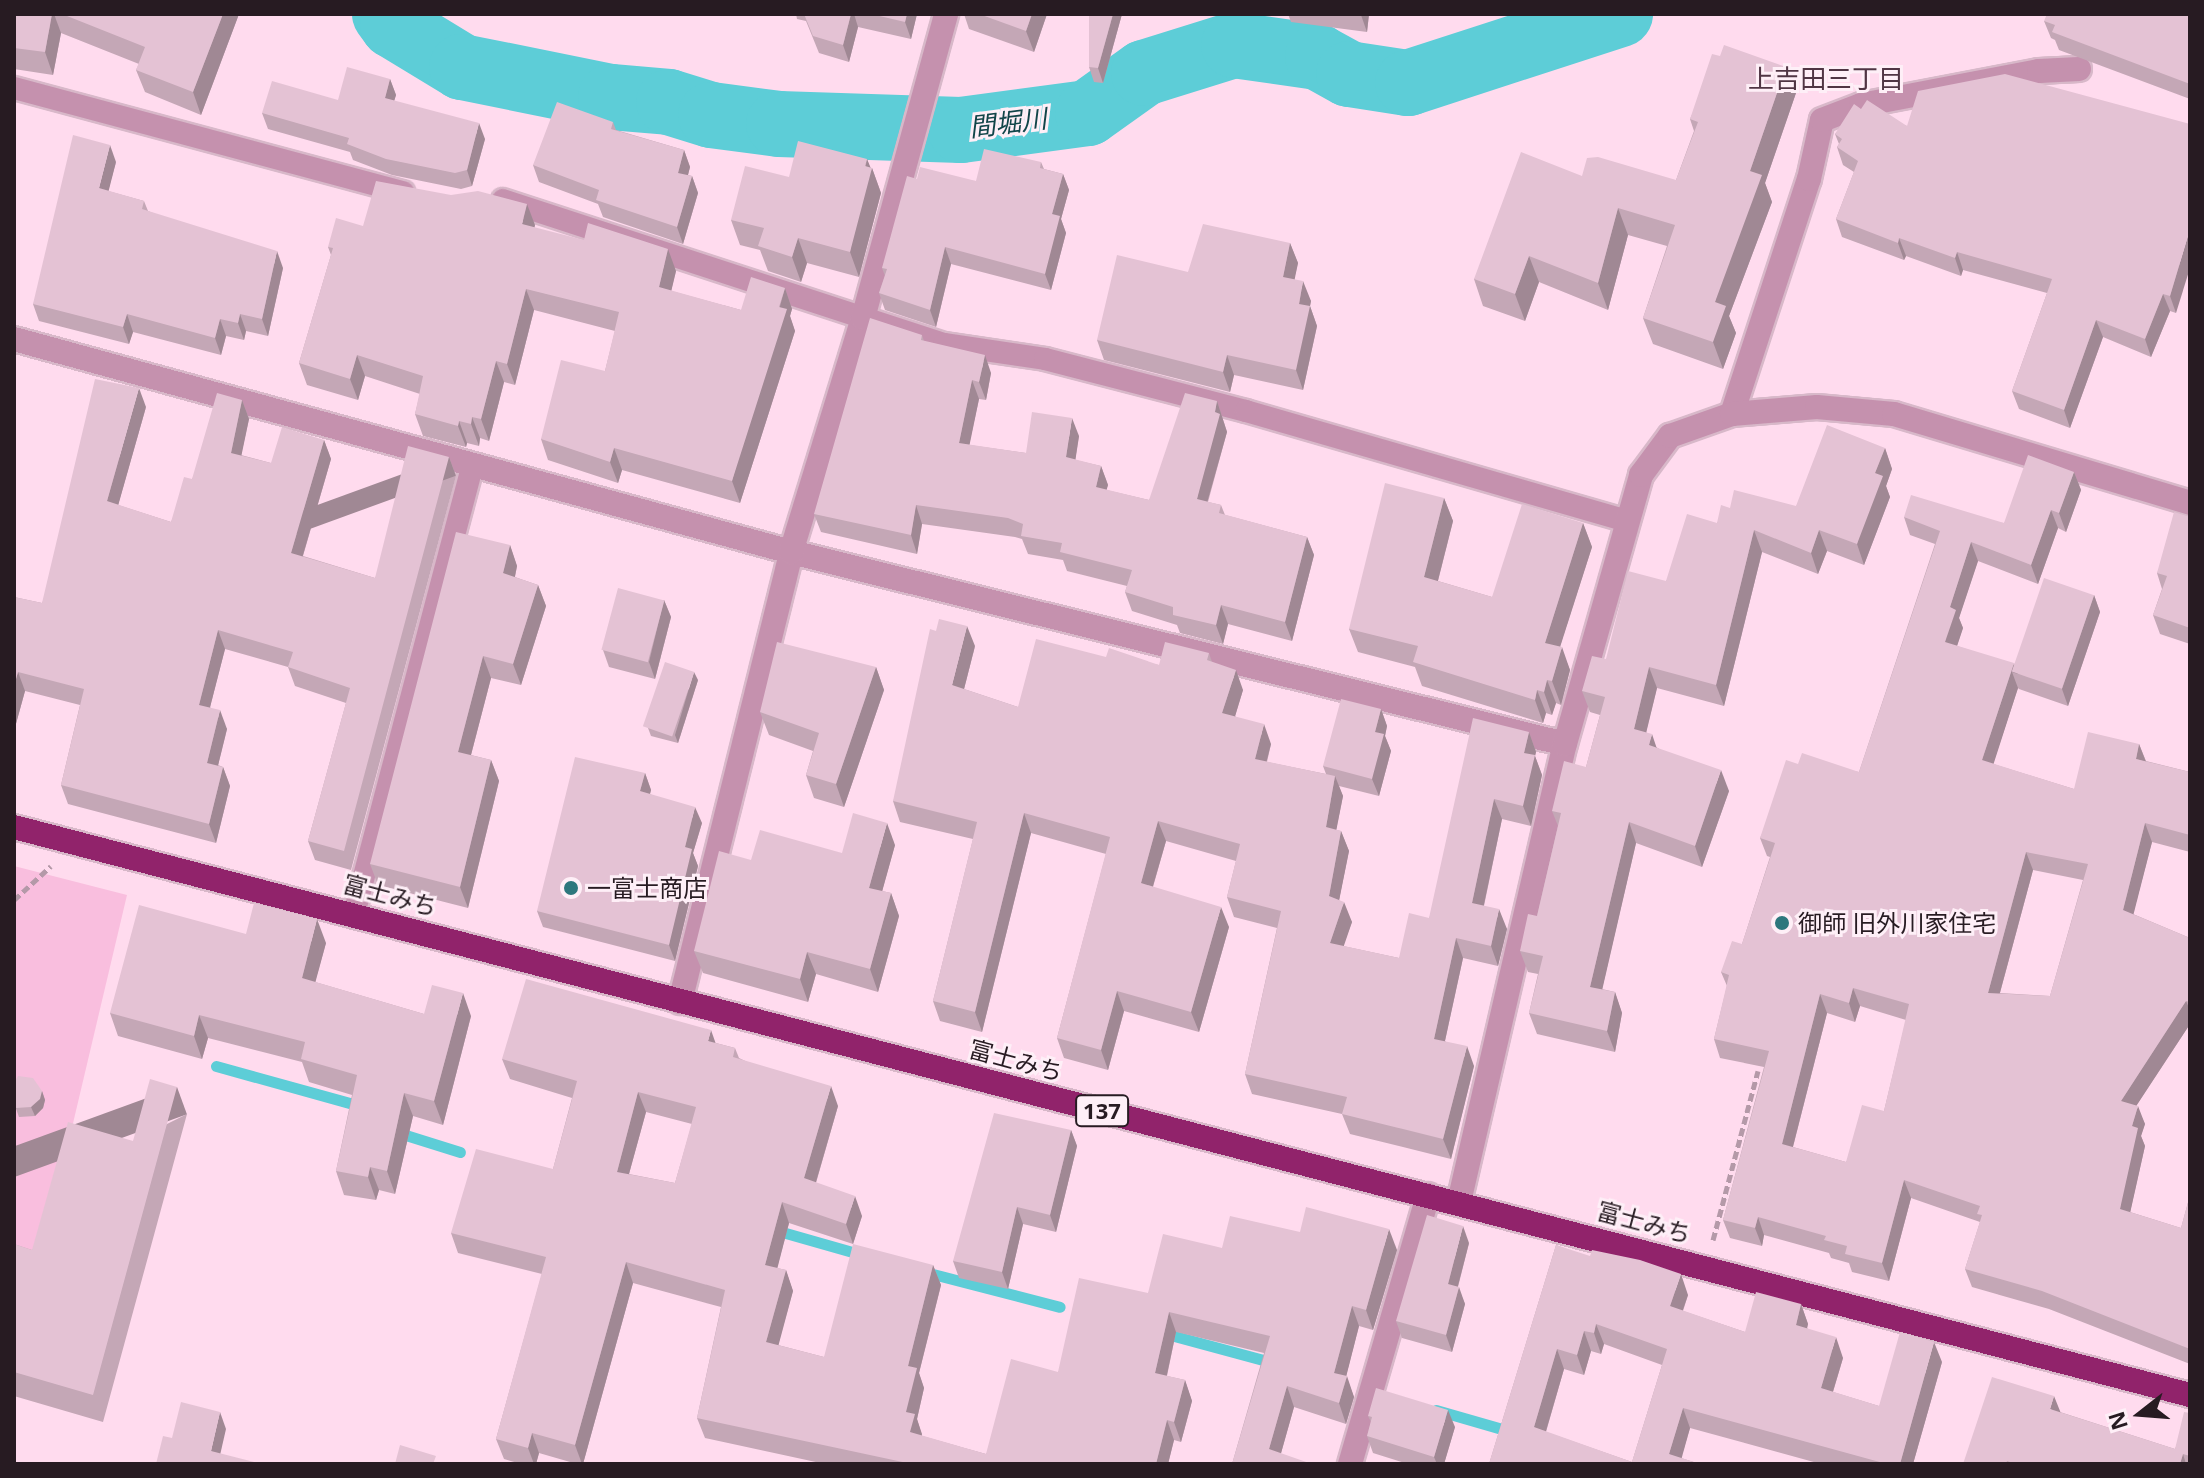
<!DOCTYPE html>
<html>
<head>
<meta charset="utf-8">
<style>
	body { margin:0 }
	#map { position:relative; width:2204px; height:1478px; overflow:hidden; background:#ffdbee; font-family:"Noto Sans","Noto Sans JP",sans-serif }
	div>[style] { position:absolute }
	.green>* { inset:0; background:#f9bede }
	.stream>* { height:11px; margin:-5.5px; padding:0 5.5px; transform-origin:5.5px; border-radius:5.5px; background:#5dcdd7 }
	.river>* { height:66px; margin:-33px; padding:0 33px; transform-origin:33px; border-radius:33px; background:#5dcdd7 }
	.path>* { height:5px; margin-top:-2.5px; transform-origin:0; background:repeating-linear-gradient(90deg,#b499a8 0 8px,transparent 0 12px) }
	.roads { filter:drop-shadow(2px 0 #d8b8c9) drop-shadow(-2px 0 #d8b8c9) drop-shadow(0 2px #d8b8c9) drop-shadow(0 -2px #d8b8c9) }
	.lane>* { height:22px; margin:-11px; padding:0 11px; transform-origin:11px; border-radius:11px; background:#c591ae }
	.street>* { height:24px; margin:-12px; padding:0 12px; transform-origin:12px; border-radius:12px; background:#c591ae }
	.highway>* { height:24px; margin:-12px; padding:0 12px; transform-origin:12px; border-radius:12px; background:#91236b }
	.wall>* { inset:0; background:#c4a7b6 }
	.shaded-wall>* { inset:0; background:#a08894; transform-origin:0 0 }
	.building>* { inset:0; background:#e4c2d4; transform-origin:0 0 }
	.dots>* { width:22px; height:22px; translate:-50% -50%; box-sizing:border-box; border:4px solid #feeff7; border-radius:50% }
	span { translate:-50% -50%; white-space:nowrap; text-align:center; line-height:1.15; -webkit-text-stroke:6px #feeff7; paint-order:stroke }
	.shield-label span { padding:2px 6px; background:#feeff7; border:2px solid; border-radius:6px; -webkit-text-stroke-width:0 }
	.shield-label { font-size:22px; color:#271b22; font-weight:700 }
	.poi-label { font-size:24px; color:#271b22 }
	.left { translate:0 -50%; text-align:left }
	.street-label { font-size:24px; color:#271b22 }
	.neighbourhood-label { font-size:26px; color:#503544 }
	.water-label { font-size:26px; color:#114549; font-style:italic }
	.frame { position:absolute; inset:0; border:16px solid #271b22; pointer-events:none }
	.north { position:absolute; left:2100px; top:1374px; width:80px; height:80px; -webkit-text-stroke:6px #feeff7; paint-order:stroke; rotate:253deg; font-size:22px; font-weight:700; line-height:32px; text-align:center; color:#271b22 }
	.north::after { content:''; display:block; margin:auto; width:28px; height:36px; background:#271b22; clip-path:polygon(50% 0,100% 100%,50% 72%,0 100%) }
</style>
</head>
<body>
<div id="map">
	<div class="green">
		<i style="clip-path:polygon(14px 866px,127px 895px,39px 1267px,14px 1261px)"></i>
	</div>
	<div class="stream">
		<i style="left:216px;top:1066px;width:154px;rotate:15.5deg"></i>
		<i style="left:396px;top:1132px;width:67px;rotate:17.4deg"></i>
		<i style="left:775px;top:1230px;width:95px;rotate:15.9deg"></i>
		<i style="left:925px;top:1272px;width:139px;rotate:14.5deg"></i>
		<i style="left:1163px;top:1333px;width:115px;rotate:15.1deg"></i>
		<i style="left:1436px;top:1410px;width:79px;rotate:16.1deg"></i>
	</div>
	<div class="river">
		<i style="left:385px;top:14px;width:14px;rotate:54deg"></i>
		<i style="left:393px;top:25px;width:81px;rotate:31.3deg"></i>
		<i style="left:462px;top:67px;width:152px;rotate:11.4deg"></i>
		<i style="left:611px;top:97px;width:58px;rotate:4.9deg"></i>
		<i style="left:669px;top:102px;width:44px;rotate:17.2deg"></i>
		<i style="left:711px;top:115px;width:69px;rotate:7.5deg"></i>
		<i style="left:779px;top:124px;width:182px;rotate:1.9deg"></i>
		<i style="left:961px;top:130px;width:128px;rotate:-7.6deg"></i>
		<i style="left:1088px;top:113px;width:69px;rotate:-35.5deg"></i>
		<i style="left:1144px;top:73px;width:94px;rotate:-17.3deg"></i>
		<i style="left:1234px;top:45px;width:85px;rotate:8.1deg"></i>
		<i style="left:1318px;top:57px;width:35px;rotate:29deg"></i>
		<i style="left:1349px;top:74px;width:60px;rotate:8.7deg"></i>
		<i style="left:1408px;top:83px;width:223px;rotate:-18deg"></i>
	</div>
	<div class="path">
		<i style="left:14px;top:900px;width:50px;rotate:-42.6deg"></i>
		<i style="left:1713px;top:1240px;width:175px;rotate:-75.1deg"></i>
	</div>
	<div class="roads">
		<div class="lane">
			<i style="left:14px;top:88px;width:403px;rotate:15deg"></i>
			<i style="left:503px;top:200px;width:464px;rotate:18.1deg"></i>
			<i style="left:944px;top:344px;width:102px;rotate:8.4deg"></i>
			<i style="left:1045px;top:359px;width:208px;rotate:14.5deg"></i>
			<i style="left:1246px;top:411px;width:397px;rotate:16.1deg"></i>
			<i style="left:354px;top:914px;width:465px;rotate:-75.2deg"></i>
		</div>
		<div class="street">
			<i style="left:14px;top:339px;width:806px;rotate:15.33deg"></i>
			<i style="left:791px;top:552px;width:797px;rotate:13.93deg"></i>
			<i style="left:1732px;top:414px;width:247px;rotate:-71.9deg"></i>
			<i style="left:1809px;top:179px;width:60px;rotate:-77.6deg"></i>
			<i style="left:1822px;top:120px;width:42px;rotate:-21deg"></i>
			<i style="left:1861px;top:105px;width:181px;rotate:-10.8deg"></i>
			<i style="left:2039px;top:71px;width:40px;rotate:-2.9deg"></i>
			<i style="left:680px;top:1002px;width:463px;rotate:-76.1deg"></i>
			<i style="left:791px;top:552px;width:245px;rotate:-72.9deg"></i>
			<i style="left:863px;top:318px;width:315px;rotate:-74.7deg"></i>
			<i style="left:1459px;top:1202px;width:470px;rotate:-77deg"></i>
			<i style="left:1565px;top:744px;width:280px;rotate:-74.2deg"></i>
			<i style="left:1641px;top:475px;width:49px;rotate:-53.4deg"></i>
			<i style="left:1670px;top:436px;width:66px;rotate:-19.5deg"></i>
			<i style="left:1732px;top:414px;width:85px;rotate:-4.7deg"></i>
			<i style="left:1817px;top:407px;width:77px;rotate:5.2deg"></i>
			<i style="left:1894px;top:414px;width:309px;rotate:16.7deg"></i>
			<i style="left:1350px;top:1464px;width:280px;rotate:-73.8deg"></i>
		</div>
		<div class="highway">
			<i style="left:14px;top:827px;width:2249px;rotate:14.63deg"></i>
		</div>
	</div>
	<div class="wall">
		<i style="clip-path:polygon(14px 14px,239px 14px,201px 115px,145px 92px,136px 70px,139px 64px,61px 33px,53px 75px,14px 69px)"></i>
		<i style="clip-path:polygon(796px 14px,917px 14px,911px 39px,858px 27px,849px 62px,819px 53px,806px 21px,797px 19px)"></i>
		<i style="clip-path:polygon(964px 14px,1047px 14px,1034px 52px,969px 29px)"></i>
		<i style="clip-path:polygon(1089px 14px,1122px 14px,1103px 83px,1094px 82px,1089px 67px)"></i>
		<i style="clip-path:polygon(1288px 14px,1369px 14px,1367px 32px,1291px 22px)"></i>
		<i style="clip-path:polygon(2190px 14px,2190px 99px,2059px 50px,2055px 40px,2051px 38px,2044px 21px)"></i>
		<i style="clip-path:polygon(1720px 56px,1786px 67px,1796px 93px,1765px 183px,1772px 202px,1729px 316px,1736px 333px,1723px 369px,1653px 344px,1643px 318px,1667px 246px,1628px 235px,1608px 310px,1539px 282px,1525px 321px,1483px 306px,1474px 279px,1582px 176px,1676px 180px,1694px 131px,1690px 119px)"></i>
		<i style="clip-path:polygon(390px 79px,396px 95px,394px 101px,485px 139px,472px 186px,461px 189px,392px 175px,353px 160px,350px 152px,268px 129px,262px 113px,338px 100px)"></i>
		<i style="clip-path:polygon(1861px 109px,1907px 126px,2190px 124px,2176px 313px,2170px 311px,2151px 357px,2103px 337px,2070px 428px,2019px 409px,2012px 391px,2047px 293px,1963px 270px,1961px 276px,1906px 256px,1904px 260px,1842px 237px,1836px 219px,1854px 172px,1843px 165px,1837px 147px,1839px 144px,1835px 134px)"></i>
		<i style="clip-path:polygon(613px 122px,616px 130px,684px 150px,690px 167px,688px 175px,692px 176px,698px 193px,683px 244px,603px 217px,598px 204px,539px 182px,533px 165px)"></i>
		<i style="clip-path:polygon(867px 159px,870px 168px,872px 168px,881px 193px,859px 277px,807px 263px,801px 282px,768px 271px,760px 250px,740px 245px,731px 220px,789px 177px)"></i>
		<i style="clip-path:polygon(116px 162px,108px 191px,144px 201px,148px 211px,283px 268px,268px 336px,246px 331px,244px 340px,226px 336px,221px 355px,133px 332px,129px 344px,39px 321px,33px 304px)"></i>
		<i style="clip-path:polygon(1041px 162px,1044px 169px,1063px 174px,1069px 190px,1061px 219px,1066px 233px,1051px 290px,951px 264px,936px 327px,885px 310px,879px 293px,885px 276px,882px 268px,917px 179px,976px 181px)"></i>
		<i style="clip-path:polygon(535px 225px,534px 228px,676px 271px,671px 291px,741px 310px,785px 288px,792px 309px,790px 316px,795px 331px,740px 503px,622px 470px,618px 483px,548px 460px,541px 439px,605px 371px,615px 331px,534px 310px,515px 385px,504px 382px,489px 441px,480px 438px,479px 446px,467px 443px,466px 447px,423px 436px,415px 414px,420px 394px,365px 376px,358px 400px,307px 385px,299px 363px,331px 255px,328px 247px,363px 226px)"></i>
		<i style="clip-path:polygon(1290px 243px,1298px 263px,1294px 279px,1311px 301px,1310px 306px,1317px 326px,1303px 390px,1234px 375px,1230px 392px,1104px 360px,1097px 340px,1188px 272px)"></i>
		<i style="clip-path:polygon(922px 335px,924px 341px,991px 373px,986px 400px,979px 399px,969px 445px,1026px 453px,1079px 436px,1075px 460px,1101px 466px,1108px 485px,1106px 490px,1149px 500px,1217px 401px,1227px 432px,1208px 502px,1221px 505px,1225px 515px,1307px 537px,1314px 555px,1292px 641px,1228px 624px,1223px 644px,1180px 633px,1177px 625px,1132px 611px,1125px 592px,1127px 586px,1067px 571px,1063px 560px,1028px 554px,1022px 539px,1015px 537px,922px 524px,917px 554px,821px 532px,814px 514px)"></i>
		<i style="clip-path:polygon(242px 400px,249px 419px,241px 455px,271px 463px,324px 440px,331px 459px,303px 556px,375px 578px,449px 457px,456px 476px,351px 870px,315px 860px,308px 841px,346px 703px,295px 686px,288px 667px,225px 649px,210px 707px,227px 729px,218px 765px,223px 767px,230px 786px,216px 843px,68px 804px,61px 785px,80px 705px,25px 691px,14px 731px,14px 597px,42px 603px,146px 407px,118px 505px,171px 522px,192px 479px)"></i>
		<i style="clip-path:polygon(1885px 448px,1892px 469px,1886px 486px,1890px 497px,1864px 565px,1827px 551px,1818px 574px,1762px 552px,1724px 706px,1657px 688px,1646px 732px,1656px 747px,1729px 791px,1702px 867px,1636px 843px,1602px 989px,1615px 992px,1622px 1013px,1615px 1052px,1537px 1034px,1529px 1013px,1538px 974px,1528px 972px,1520px 951px,1537px 916px,1558px 826px,1552px 811px,1586px 767px,1600px 715px,1590px 712px,1582px 691px,1666px 581px,1730px 508px,1796px 506px)"></i>
		<i style="clip-path:polygon(evenodd,2074px 472px,2081px 490px,2066px 532px,2058px 528px,2038px 584px,1978px 561px,1959px 618px,1963px 628px,1957px 646px,2015px 666px,2094px 595px,2100px 612px,2068px 706px,2019px 689px,2018px 688px,1993px 764px,2074px 789px,2139px 744px,2146px 761px,2190px 772px,2190px 852px,2152px 842px,2133px 914px,2190px 938px,2190px 1024px,2136px 1106px,2145px 1124px,2141px 1136px,2145px 1146px,2130px 1212px,2181px 1228px,2190px 1195px,2190px 1364px,2049px 1309px,1972px 1287px,1965px 1269px,1980px 1222px,1911px 1198px,1889px 1281px,1852px 1272px,1849px 1263px,1831px 1258px,1829px 1253px,1764px 1235px,1762px 1246px,1730px 1238px,1723px 1220px,1764px 1067px,1720px 1058px,1714px 1039px,1727px 986px,1721px 972px,1742px 944px,1770px 857px,1767px 856px,1760px 838px,1798px 764px,1859px 772px,1935px 544px,1910px 535px,1904px 517px,2004px 523px,2074px 472px,2033px 870px,2083px 880px,2050px 996px,2000px 993px,2033px 870px,2074px 472px,1860px 1006px,1906px 1020px,1884px 1111px,1846px 1162px,1793px 1147px,1827px 1013px,1855px 1022px,1860px 1006px)"></i>
		<i style="clip-path:polygon(1444px 498px,1453px 521px,1438px 581px,1492px 597px,1583px 523px,1592px 547px,1560px 646px,1570px 670px,1561px 705px,1556px 703px,1552px 715px,1546px 713px,1543px 723px,1422px 686px,1415px 667px,1358px 652px,1349px 629px)"></i>
		<i style="clip-path:polygon(2190px 517px,2190px 644px,2160px 634px,2153px 615px,2162px 589px,2157px 573px)"></i>
		<i style="clip-path:polygon(510px 545px,517px 566px,515px 577px,538px 585px,546px 606px,521px 685px,491px 678px,471px 755px,491px 760px,499px 781px,468px 908px,378px 885px,370px 864px)"></i>
		<i style="clip-path:polygon(664px 600px,671px 617px,655px 679px,609px 667px,603px 650px)"></i>
		<i style="clip-path:polygon(975px 646px,964px 689px,1018px 707px,1106px 657px,1159px 665px,1209px 653px,1212px 662px,1243px 690px,1235px 716px,1271px 744px,1267px 762px,1326px 774px,1323px 766px,1381px 709px,1387px 726px,1385px 736px,1391px 751px,1379px 796px,1339px 786px,1343px 796px,1336px 830px,1341px 831px,1349px 851px,1339px 900px,1352px 922px,1343px 946px,1399px 958px,1429px 918px,1529px 732px,1536px 752px,1535px 756px,1542px 775px,1531px 826px,1502px 819px,1484px 906px,1507px 929px,1498px 966px,1463px 958px,1445px 1041px,1474px 1066px,1451px 1159px,1350px 1134px,1342px 1114px,1252px 1094px,1245px 1074px,1277px 928px,1234px 917px,1227px 897px,1236px 861px,1166px 841px,1153px 887px,1229px 927px,1199px 1032px,1124px 1011px,1108px 1070px,1064px 1058px,1057px 1038px,1106px 854px,1031px 833px,982px 1032px,940px 1021px,933px 1001px,973px 839px,900px 822px,893px 801px)"></i>
		<i style="clip-path:polygon(876px 667px,884px 690px,844px 807px,814px 798px,806px 775px,813px 751px,769px 735px,760px 712px)"></i>
		<i style="clip-path:polygon(698px 680px,678px 743px,651px 736px,648px 728px)"></i>
		<i style="clip-path:polygon(645px 773px,651px 790px,650px 794px,702px 823px,693px 853px,698px 866px,675px 961px,543px 927px,537px 911px)"></i>
		<i style="clip-path:polygon(895px 845px,882px 891px,891px 893px,899px 916px,878px 992px,816px 974px,808px 1002px,703px 973px,694px 951px,751px 860px,842px 853px)"></i>
		<i style="clip-path:polygon(246px 934px,326px 943px,315px 982px,424px 1014px,471px 1016px,443px 1125px,413px 1116px,395px 1194px,379px 1190px,376px 1200px,344px 1195px,336px 1171px,352px 1095px,309px 1082px,302px 1062px,208px 1038px,202px 1059px,118px 1036px,110px 1013px)"></i>
		<i style="clip-path:polygon(evenodd,716px 1043px,735px 1048px,739px 1058px,838px 1106px,816px 1183px,862px 1216px,853px 1244px,789px 1223px,777px 1268px,786px 1270px,793px 1291px,778px 1345px,824px 1357px,933px 1265px,941px 1285px,919px 1373px,924px 1388px,917px 1419px,922px 1436px,986px 1454px,1058px 1372px,1148px 1293px,1222px 1248px,1300px 1232px,1397px 1250px,1373px 1330px,1359px 1326px,1346px 1376px,1354px 1397px,1346px 1424px,1294px 1407px,1281px 1453px,1232px 1464px,1264px 1353px,1176px 1332px,1167px 1376px,1185px 1380px,1192px 1401px,1181px 1442px,1174px 1440px,1168px 1464px,825px 1464px,705px 1438px,697px 1418px,721px 1307px,633px 1283px,583px 1464px,577px 1464px,539px 1453px,536px 1464px,521px 1464px,504px 1459px,496px 1439px,542px 1274px,458px 1253px,451px 1233px,553px 1169px,572px 1098px,510px 1079px,502px 1059px,716px 1043px,646px 1112px,692px 1124px,675px 1183px,629px 1174px,646px 1112px)"></i>
		<i style="clip-path:polygon(42px 1091px,45px 1100px,43px 1108px,35px 1116px,19px 1117px,14px 1103px)"></i>
		<i style="clip-path:polygon(187px 1114px,103px 1422px,14px 1396px,14px 1244px,32px 1250px,133px 1141px)"></i>
		<i style="clip-path:polygon(1071px 1130px,1077px 1146px,1056px 1232px,1023px 1224px,1008px 1289px,959px 1278px,953px 1261px)"></i>
		<i style="clip-path:polygon(1469px 1243px,1458px 1287px,1465px 1304px,1452px 1352px,1402px 1338px,1396px 1321px)"></i>
		<i style="clip-path:polygon(evenodd,1556px 1245px,1688px 1295px,1683px 1311px,1745px 1332px,1801px 1304px,1808px 1324px,1807px 1328px,1843px 1358px,1833px 1392px,1879px 1406px,1942px 1362px,1913px 1464px,1821px 1464px,1690px 1428px,1681px 1458px,1700px 1464px,1489px 1464px,1556px 1245px,1604px 1344px,1662px 1365px,1632px 1462px,1546px 1432px,1564px 1369px,1584px 1375px,1591px 1351px,1601px 1354px,1604px 1344px)"></i>
		<i style="clip-path:polygon(2060px 1412px,2175px 1449px,2190px 1413px,2190px 1464px,1963px 1464px)"></i>
		<i style="clip-path:polygon(1368px 1416px,1455px 1427px,1444px 1464px,1408px 1464px,1373px 1453px,1367px 1436px,1371px 1422px)"></i>
	</div>
	<div class="shaded-wall">
		<i style="clip-path:polygon(52px 14px,54px 14px,61px 33px,53px 75px,45px 52px)"></i>
		<i style="clip-path:polygon(223px 14px,239px 14px,201px 115px,193px 92px)"></i>
		<i style="clip-path:polygon(851px 14px,854px 14px,858px 27px,849px 62px,843px 45px)"></i>
		<i style="clip-path:polygon(907px 14px,917px 14px,911px 39px,905px 22px)"></i>
		<i style="clip-path:polygon(1032px 14px,1047px 14px,1034px 52px,1026px 31px)"></i>
		<i style="clip-path:polygon(1113px 14px,1122px 14px,1103px 83px,1098px 68px)"></i>
		<i style="clip-path:polygon(1361px 14px,1369px 14px,1367px 32px,1361px 15px)"></i>
		<i style="clip-path:polygon(1786px 67px,1796px 93px,1765px 183px,1772px 202px,1729px 316px,1736px 333px,1723px 369px,1713px 342px,1715px 302px,1750px 171px)"></i>
		<i style="clip-path:polygon(390px 79px,396px 95px,390px 114px,385px 98px)"></i>
		<i style="clip-path:polygon(479px 123px,485px 139px,472px 186px,467px 170px)"></i>
		<i style="clip-path:polygon(110px 145px,116px 162px,105px 205px,99px 188px)"></i>
		<i style="clip-path:polygon(684px 150px,690px 167px,684px 190px,678px 173px)"></i>
		<i style="clip-path:polygon(867px 159px,872px 171px,872px 168px,881px 193px,859px 277px,850px 252px)"></i>
		<i style="clip-path:polygon(1063px 174px,1069px 190px,1061px 219px,1066px 233px,1051px 290px,1045px 274px,1052px 214px)"></i>
		<i style="clip-path:polygon(692px 176px,698px 193px,683px 244px,677px 227px)"></i>
		<i style="clip-path:polygon(527px 204px,535px 225px,530px 246px,522px 224px)"></i>
		<i style="clip-path:polygon(1618px 208px,1628px 235px,1608px 310px,1598px 283px)"></i>
		<i style="clip-path:polygon(2190px 229px,2190px 268px,2176px 313px,2170px 296px)"></i>
		<i style="clip-path:polygon(798px 238px,807px 263px,801px 282px,792px 257px)"></i>
		<i style="clip-path:polygon(1899px 238px,1906px 256px,1904px 260px,1898px 243px)"></i>
		<i style="clip-path:polygon(1290px 243px,1298px 263px,1291px 297px,1283px 277px)"></i>
		<i style="clip-path:polygon(945px 247px,951px 264px,936px 327px,930px 310px)"></i>
		<i style="clip-path:polygon(668px 249px,676px 271px,667px 309px,659px 287px)"></i>
		<i style="clip-path:polygon(277px 251px,283px 268px,268px 336px,262px 319px)"></i>
		<i style="clip-path:polygon(1957px 252px,1963px 270px,1961px 276px,1955px 258px)"></i>
		<i style="clip-path:polygon(1529px 256px,1539px 282px,1525px 321px,1515px 294px)"></i>
		<i style="clip-path:polygon(1303px 281px,1311px 301px,1310px 306px,1317px 326px,1303px 390px,1296px 370px,1299px 304px)"></i>
		<i style="clip-path:polygon(785px 288px,792px 309px,790px 316px,795px 331px,740px 503px,732px 481px)"></i>
		<i style="clip-path:polygon(526px 289px,534px 310px,515px 385px,507px 364px)"></i>
		<i style="clip-path:polygon(2163px 294px,2170px 311px,2151px 357px,2145px 339px)"></i>
		<i style="clip-path:polygon(127px 314px,133px 332px,129px 344px,123px 327px)"></i>
		<i style="clip-path:polygon(240px 314px,246px 331px,244px 340px,238px 323px)"></i>
		<i style="clip-path:polygon(220px 319px,226px 336px,221px 355px,215px 338px)"></i>
		<i style="clip-path:polygon(2096px 320px,2103px 337px,2070px 428px,2064px 410px)"></i>
		<i style="clip-path:polygon(357px 355px,365px 376px,358px 400px,350px 379px)"></i>
		<i style="clip-path:polygon(985px 355px,991px 373px,986px 400px,979px 382px)"></i>
		<i style="clip-path:polygon(1227px 355px,1234px 375px,1230px 392px,1223px 372px)"></i>
		<i style="clip-path:polygon(496px 361px,504px 382px,489px 441px,481px 419px)"></i>
		<i style="clip-path:polygon(972px 380px,979px 399px,966px 462px,959px 443px)"></i>
		<i style="clip-path:polygon(139px 388px,146px 407px,114px 520px,107px 501px)"></i>
		<i style="clip-path:polygon(242px 400px,249px 419px,238px 472px,231px 453px)"></i>
		<i style="clip-path:polygon(1217px 401px,1227px 432px,1203px 517px,1197px 499px)"></i>
		<i style="clip-path:polygon(472px 417px,480px 438px,479px 446px,471px 424px)"></i>
		<i style="clip-path:polygon(1072px 418px,1079px 436px,1073px 476px,1066px 457px)"></i>
		<i style="clip-path:polygon(459px 421px,467px 443px,466px 447px,458px 426px)"></i>
		<i style="clip-path:polygon(324px 440px,331px 459px,298px 572px,291px 553px)"></i>
		<i style="clip-path:polygon(614px 448px,622px 470px,618px 483px,610px 462px)"></i>
		<i style="clip-path:polygon(1885px 448px,1892px 469px,1886px 486px,1890px 497px,1864px 565px,1857px 544px,1875px 473px)"></i>
		<i style="left:449px;top:457px;width:20px;height:408px;rotate:70deg"></i>
		<i style="clip-path:polygon(1101px 466px,1108px 485px,1102px 506px,1096px 487px)"></i>
		<i style="clip-path:polygon(2074px 472px,2081px 490px,2066px 532px,2059px 513px)"></i>
		<i style="clip-path:polygon(1444px 498px,1453px 521px,1433px 600px,1424px 577px)"></i>
		<i style="clip-path:polygon(916px 505px,922px 524px,917px 554px,911px 535px)"></i>
		<i style="clip-path:polygon(2051px 510px,2058px 528px,2038px 584px,2031px 565px)"></i>
		<i style="clip-path:polygon(1583px 523px,1592px 547px,1554px 666px,1545px 643px)"></i>
		<i style="clip-path:polygon(1754px 530px,1762px 552px,1724px 706px,1716px 685px)"></i>
		<i style="clip-path:polygon(1819px 530px,1827px 551px,1818px 574px,1811px 553px)"></i>
		<i style="clip-path:polygon(1307px 537px,1314px 555px,1292px 641px,1285px 622px)"></i>
		<i style="clip-path:polygon(1971px 542px,1978px 561px,1959px 618px,1963px 628px,1952px 661px,1945px 642px,1950px 607px)"></i>
		<i style="clip-path:polygon(510px 545px,517px 566px,511px 595px,503px 573px)"></i>
		<i style="clip-path:polygon(538px 585px,546px 606px,521px 685px,513px 664px)"></i>
		<i style="clip-path:polygon(2094px 595px,2100px 612px,2068px 706px,2062px 689px)"></i>
		<i style="clip-path:polygon(664px 600px,671px 617px,655px 679px,649px 662px)"></i>
		<i style="clip-path:polygon(1221px 605px,1228px 624px,1223px 644px,1216px 625px)"></i>
		<i style="clip-path:polygon(967px 626px,975px 646px,960px 705px,952px 685px)"></i>
		<i style="clip-path:polygon(218px 630px,225px 649px,206px 723px,199px 705px)"></i>
		<i style="clip-path:polygon(1562px 647px,1570px 670px,1561px 705px,1552px 681px)"></i>
		<i style="clip-path:polygon(483px 656px,491px 678px,466px 774px,458px 752px)"></i>
		<i style="clip-path:polygon(2014px 663px,2018px 674px,2012px 672px,2018px 688px,1989px 778px,1982px 760px)"></i>
		<i style="clip-path:polygon(876px 667px,884px 690px,844px 807px,836px 784px)"></i>
		<i style="clip-path:polygon(1649px 667px,1657px 688px,1642px 750px,1634px 729px)"></i>
		<i style="clip-path:polygon(1236px 670px,1243px 690px,1230px 733px,1222px 713px)"></i>
		<i style="clip-path:polygon(18px 672px,25px 691px,14px 731px,14px 686px)"></i>
		<i style="clip-path:polygon(694px 672px,698px 680px,678px 743px,675px 735px)"></i>
		<i style="clip-path:polygon(1547px 680px,1556px 703px,1552px 715px,1544px 692px)"></i>
		<i style="clip-path:polygon(1537px 690px,1546px 713px,1543px 723px,1535px 700px)"></i>
		<i style="clip-path:polygon(1381px 709px,1387px 726px,1385px 736px,1391px 751px,1379px 796px,1372px 779px,1375px 732px)"></i>
		<i style="clip-path:polygon(220px 710px,227px 729px,214px 782px,207px 763px)"></i>
		<i style="clip-path:polygon(1264px 724px,1271px 744px,1262px 779px,1255px 759px)"></i>
		<i style="clip-path:polygon(1529px 732px,1536px 752px,1535px 756px,1542px 775px,1531px 826px,1523px 806px,1524px 753px)"></i>
		<i style="clip-path:polygon(1652px 734px,1659px 755px,1649px 745px)"></i>
		<i style="clip-path:polygon(2139px 744px,2146px 762px,2136px 759px)"></i>
		<i style="clip-path:polygon(491px 760px,499px 781px,468px 908px,460px 887px)"></i>
		<i style="clip-path:polygon(223px 767px,230px 786px,216px 843px,209px 824px)"></i>
		<i style="clip-path:polygon(1721px 770px,1729px 791px,1702px 867px,1695px 846px)"></i>
		<i style="clip-path:polygon(645px 773px,651px 790px,646px 808px,640px 791px)"></i>
		<i style="clip-path:polygon(1335px 776px,1343px 796px,1333px 847px,1326px 827px)"></i>
		<i style="clip-path:polygon(1494px 799px,1502px 819px,1480px 923px,1472px 903px)"></i>
		<i style="clip-path:polygon(695px 807px,702px 823px,693px 853px,698px 866px,675px 961px,669px 945px,685px 847px)"></i>
		<i style="clip-path:polygon(1024px 813px,1031px 833px,982px 1032px,975px 1012px)"></i>
		<i style="clip-path:polygon(1158px 821px,1166px 841px,1148px 903px,1141px 883px)"></i>
		<i style="clip-path:polygon(1629px 822px,1636px 843px,1598px 1008px,1590px 987px)"></i>
		<i style="clip-path:polygon(887px 823px,895px 845px,877px 910px,869px 888px)"></i>
		<i style="clip-path:polygon(2145px 823px,2152px 842px,2130px 928px,2123px 910px)"></i>
		<i style="clip-path:polygon(1341px 831px,1349px 851px,1336px 916px,1329px 896px)"></i>
		<i style="clip-path:polygon(2026px 852px,2033px 870px,1995px 1011px,1988px 993px)"></i>
		<i style="clip-path:polygon(891px 893px,899px 916px,878px 992px,870px 969px)"></i>
		<i style="clip-path:polygon(1344px 902px,1352px 922px,1338px 963px,1330px 943px)"></i>
		<i style="clip-path:polygon(1221px 907px,1229px 927px,1199px 1032px,1191px 1012px)"></i>
		<i style="clip-path:polygon(1499px 909px,1507px 929px,1498px 966px,1491px 946px)"></i>
		<i style="clip-path:polygon(317px 919px,326px 943px,310px 1002px,302px 978px)"></i>
		<i style="clip-path:polygon(1456px 938px,1463px 958px,1441px 1059px,1434px 1039px)"></i>
		<i style="clip-path:polygon(807px 952px,816px 974px,808px 1002px,800px 979px)"></i>
		<i style="clip-path:polygon(1853px 988px,1860px 1006px,1855px 1022px,1849px 1003px)"></i>
		<i style="clip-path:polygon(1117px 991px,1124px 1011px,1108px 1070px,1101px 1050px)"></i>
		<i style="clip-path:polygon(1615px 992px,1622px 1013px,1615px 1052px,1607px 1031px)"></i>
		<i style="clip-path:polygon(463px 993px,471px 1016px,443px 1125px,434px 1101px)"></i>
		<i style="clip-path:polygon(1820px 994px,1827px 1013px,1789px 1162px,1782px 1144px)"></i>
		<i style="clip-path:polygon(2186px 1001px,2190px 1010px,2190px 1024px,2127px 1120px,2121px 1101px)"></i>
		<i style="clip-path:polygon(199px 1015px,208px 1038px,202px 1059px,194px 1036px)"></i>
		<i style="clip-path:polygon(711px 1030px,718px 1050px,708px 1041px)"></i>
		<i style="clip-path:polygon(1467px 1046px,1474px 1066px,1451px 1159px,1443px 1139px)"></i>
		<i style="clip-path:polygon(831px 1086px,838px 1106px,811px 1199px,804px 1178px)"></i>
		<i style="left:177px;top:1087px;width:29px;height:319px;rotate:70deg"></i>
		<i style="clip-path:polygon(42px 1091px,45px 1100px,43px 1108px,35px 1116px,31px 1107px)"></i>
		<i style="clip-path:polygon(638px 1092px,646px 1112px,624px 1192px,617px 1172px)"></i>
		<i style="clip-path:polygon(404px 1093px,413px 1116px,395px 1194px,387px 1171px)"></i>
		<i style="clip-path:polygon(2138px 1106px,2145px 1124px,2141px 1136px,2145px 1146px,2127px 1227px,2120px 1209px,2132px 1126px)"></i>
		<i style="clip-path:polygon(1071px 1130px,1077px 1146px,1056px 1232px,1050px 1215px)"></i>
		<i style="clip-path:polygon(370px 1167px,379px 1190px,376px 1200px,368px 1177px)"></i>
		<i style="clip-path:polygon(1904px 1180px,1911px 1198px,1889px 1281px,1882px 1263px)"></i>
		<i style="clip-path:polygon(855px 1196px,862px 1216px,853px 1244px,846px 1224px)"></i>
		<i style="clip-path:polygon(782px 1202px,789px 1223px,773px 1285px,765px 1265px)"></i>
		<i style="clip-path:polygon(1017px 1207px,1023px 1224px,1008px 1289px,1002px 1272px)"></i>
		<i style="clip-path:polygon(1758px 1217px,1764px 1235px,1762px 1246px,1755px 1228px)"></i>
		<i style="clip-path:polygon(1463px 1226px,1469px 1243px,1454px 1301px,1448px 1284px)"></i>
		<i style="clip-path:polygon(1389px 1229px,1397px 1250px,1373px 1330px,1366px 1310px)"></i>
		<i style="clip-path:polygon(626px 1262px,633px 1283px,583px 1464px,582px 1464px,575px 1445px)"></i>
		<i style="clip-path:polygon(933px 1265px,941px 1285px,919px 1373px,924px 1388px,917px 1419px,922px 1434px,918px 1453px,910px 1432px,906px 1412px,908px 1366px)"></i>
		<i style="clip-path:polygon(786px 1270px,793px 1291px,774px 1362px,766px 1342px)"></i>
		<i style="clip-path:polygon(1681px 1274px,1688px 1295px,1677px 1327px,1670px 1306px)"></i>
		<i style="clip-path:polygon(1459px 1287px,1465px 1304px,1452px 1352px,1446px 1335px)"></i>
		<i style="clip-path:polygon(1801px 1304px,1808px 1324px,1803px 1345px,1796px 1325px)"></i>
		<i style="clip-path:polygon(1352px 1306px,1359px 1326px,1342px 1393px,1334px 1373px)"></i>
		<i style="clip-path:polygon(1169px 1312px,1176px 1332px,1163px 1393px,1155px 1373px)"></i>
		<i style="clip-path:polygon(1596px 1324px,1604px 1344px,1601px 1354px,1594px 1333px)"></i>
		<i style="clip-path:polygon(1584px 1331px,1591px 1351px,1584px 1375px,1577px 1355px)"></i>
		<i style="clip-path:polygon(1836px 1337px,1843px 1358px,1828px 1408px,1821px 1388px)"></i>
		<i style="clip-path:polygon(1934px 1342px,1942px 1362px,1913px 1464px,1900px 1464px)"></i>
		<i style="clip-path:polygon(1557px 1349px,1564px 1369px,1541px 1448px,1534px 1427px)"></i>
		<i style="clip-path:polygon(1347px 1376px,1354px 1397px,1346px 1424px,1339px 1403px)"></i>
		<i style="clip-path:polygon(1185px 1380px,1192px 1401px,1181px 1442px,1174px 1422px)"></i>
		<i style="clip-path:polygon(1287px 1386px,1294px 1407px,1278px 1464px,1269px 1449px)"></i>
		<i style="clip-path:polygon(2054px 1396px,2062px 1416px,2050px 1409px)"></i>
		<i style="clip-path:polygon(1683px 1408px,1690px 1428px,1680px 1464px,1669px 1454px)"></i>
		<i style="clip-path:polygon(1448px 1410px,1455px 1427px,1444px 1464px,1437px 1464px,1434px 1457px)"></i>
		<i style="clip-path:polygon(220px 1412px,226px 1429px,218px 1464px,211px 1451px)"></i>
		<i style="clip-path:polygon(1167px 1420px,1174px 1440px,1168px 1464px,1156px 1464px)"></i>
		<i style="clip-path:polygon(532px 1433px,539px 1453px,536px 1464px,534px 1464px,528px 1448px)"></i>
		<i style="clip-path:polygon(2183px 1454px,2186px 1464px,2180px 1464px)"></i>
	</div>
	<div class="building">
		<i style="clip-path:polygon(14px 14px,52px 14px,45px 52px,14px 48px)"></i>
		<i style="clip-path:polygon(62px 14px,223px 14px,193px 92px,136px 70px,145px 47px)"></i>
		<i style="clip-path:polygon(804px 14px,851px 14px,843px 45px,813px 36px)"></i>
		<i style="clip-path:polygon(871px 14px,907px 14px,905px 22px)"></i>
		<i style="clip-path:polygon(979px 14px,1032px 14px,1026px 31px)"></i>
		<i style="clip-path:polygon(1089px 14px,1113px 14px,1098px 68px,1089px 67px)"></i>
		<i style="clip-path:polygon(2047px 14px,2190px 14px,2190px 84px,2052px 32px,2055px 25px,2044px 21px)"></i>
		<i style="clip-path:polygon(1724px 45px,1786px 67px,1750px 171px,1762px 175px,1715px 302px,1726px 306px,1713px 342px,1643px 318px,1675px 225px,1618px 208px,1598px 283px,1529px 256px,1515px 294px,1474px 279px,1521px 152px,1582px 176px,1587px 158px,1598px 157px,1676px 180px,1698px 122px,1690px 119px,1712px 54px,1720px 56px)"></i>
		<i style="clip-path:polygon(347px 67px,390px 79px,385px 98px,479px 123px,467px 170px,455px 173px,386px 159px,347px 144px,349px 138px,262px 113px,272px 81px,338px 100px)"></i>
		<i style="clip-path:polygon(2005px 74px,2190px 124px,2190px 229px,2170px 296px,2163px 294px,2145px 339px,2096px 320px,2064px 410px,2012px 391px,2052px 279px,1957px 252px,1955px 258px,1899px 238px,1898px 243px,1836px 219px,1858px 161px,1837px 147px,1842px 139px,1835px 134px,1854px 104px,1861px 109px,1867px 100px,1907px 126px,1918px 91px)"></i>
		<i style="clip-path:polygon(557px 102px,613px 122px,611px 129px,684px 150px,678px 173px,692px 176px,677px 227px,596px 200px,599px 190px,533px 165px)"></i>
		<i style="clip-path:polygon(73px 135px,110px 145px,99px 188px,144px 201px,142px 209px,277px 251px,262px 319px,240px 314px,238px 323px,220px 319px,215px 338px,127px 314px,123px 327px,33px 304px)"></i>
		<i style="clip-path:polygon(798px 141px,867px 159px,865px 166px,872px 168px,850px 252px,798px 238px,792px 257px,758px 246px,764px 228px,731px 220px,745px 166px,789px 177px)"></i>
		<i style="clip-path:polygon(984px 149px,1041px 162px,1040px 168px,1063px 174px,1052px 214px,1060px 216px,1045px 274px,945px 247px,930px 310px,879px 293px,887px 269px,882px 268px,907px 176px,917px 179px,920px 167px,976px 181px)"></i>
		<i style="clip-path:polygon(376px 181px,451px 195px,478px 191px,527px 204px,522px 224px,584px 240px,588px 223px,668px 249px,659px 287px,741px 310px,751px 277px,785px 288px,779px 307px,787px 309px,732px 481px,614px 448px,610px 462px,541px 439px,561px 360px,605px 371px,619px 312px,526px 289px,507px 364px,496px 361px,481px 419px,472px 417px,471px 424px,459px 421px,458px 426px,415px 414px,423px 376px,357px 355px,350px 379px,299px 363px,333px 248px,328px 247px,336px 218px,363px 226px)"></i>
		<i style="clip-path:polygon(1203px 224px,1290px 243px,1283px 277px,1303px 281px,1299px 304px,1310px 306px,1296px 370px,1227px 355px,1223px 372px,1097px 340px,1117px 255px,1188px 272px)"></i>
		<i style="clip-path:polygon(870px 318px,922px 335px,921px 340px,985px 355px,979px 382px,972px 380px,959px 443px,1026px 453px,1032px 412px,1072px 418px,1066px 457px,1101px 466px,1096px 487px,1149px 500px,1185px 393px,1217px 401px,1215px 412px,1220px 414px,1197px 499px,1221px 505px,1219px 513px,1307px 537px,1285px 622px,1221px 605px,1216px 625px,1173px 615px,1173px 607px,1125px 592px,1132px 570px,1060px 552px,1062px 543px,1021px 536px,1023px 524px,1008px 518px,916px 505px,911px 535px,814px 514px)"></i>
		<i style="clip-path:polygon(95px 379px,139px 388px,107px 501px,171px 522px,184px 477px,192px 479px,217px 393px,242px 400px,231px 453px,271px 463px,282px 427px,324px 440px,291px 553px,375px 578px,408px 446px,449px 457px,344px 851px,308px 841px,350px 688px,288px 667px,293px 652px,218px 630px,199px 705px,220px 710px,207px 763px,223px 767px,209px 824px,61px 785px,84px 689px,18px 672px,14px 686px,14px 597px,42px 603px)"></i>
		<i style="clip-path:polygon(1827px 425px,1885px 448px,1875px 473px,1883px 476px,1857px 544px,1819px 530px,1811px 553px,1754px 530px,1716px 685px,1649px 667px,1634px 729px,1652px 734px,1649px 745px,1721px 770px,1695px 846px,1629px 822px,1590px 987px,1615px 992px,1607px 1031px,1529px 1013px,1543px 956px,1520px 951px,1528px 914px,1537px 916px,1561px 813px,1552px 811px,1564px 761px,1586px 767px,1605px 697px,1582px 691px,1592px 656px,1606px 659px,1628px 571px,1666px 581px,1687px 514px,1717px 523px,1721px 505px,1730px 508px,1734px 490px,1796px 506px)"></i>
		<i style="clip-path:polygon(evenodd,2028px 455px,2074px 472px,2059px 513px,2051px 510px,2031px 565px,1971px 542px,1950px 607px,1956px 610px,1945px 642px,2014px 663px,1982px 760px,2074px 789px,2088px 732px,2139px 744px,2136px 759px,2190px 772px,2190px 835px,2145px 823px,2123px 910px,2190px 938px,2190px 1002px,2186px 1001px,2121px 1101px,2138px 1106px,2132px 1126px,2138px 1128px,2120px 1209px,2181px 1228px,2190px 1195px,2190px 1349px,2042px 1291px,1965px 1269px,1982px 1215px,1977px 1214px,1980px 1206px,1904px 1180px,1882px 1263px,1845px 1254px,1847px 1246px,1824px 1240px,1826px 1236px,1758px 1217px,1755px 1228px,1723px 1220px,1769px 1051px,1714px 1039px,1729px 975px,1721px 972px,1732px 941px,1742px 944px,1775px 843px,1760px 838px,1786px 760px,1798px 764px,1802px 753px,1859px 772px,1940px 531px,1904px 517px,1911px 495px,2004px 523px,2028px 455px,2026px 852px,2088px 864px,2050px 996px,1988px 993px,2026px 852px,2028px 455px,1853px 988px,1909px 1004px,1884px 1111px,1862px 1105px,1846px 1162px,1782px 1144px,1820px 994px,1849px 1003px,1853px 988px)"></i>
		<i style="clip-path:polygon(1385px 483px,1444px 498px,1424px 577px,1492px 597px,1522px 504px,1583px 523px,1545px 643px,1562px 647px,1552px 681px,1547px 680px,1544px 692px,1537px 690px,1535px 700px,1413px 662px,1418px 646px,1349px 629px)"></i>
		<i style="clip-path:polygon(2174px 512px,2190px 517px,2190px 628px,2153px 615px,2167px 576px,2157px 573px)"></i>
		<i style="clip-path:polygon(456px 532px,510px 545px,503px 573px,538px 585px,513px 664px,483px 656px,458px 752px,491px 760px,460px 887px,370px 864px)"></i>
		<i style="left:2044px;top:578px;width:53px;height:99px;rotate:19deg"></i>
		<i style="left:618px;top:588px;width:48px;height:64px;rotate:15deg"></i>
		<i style="clip-path:polygon(939px 619px,967px 626px,952px 685px,1018px 707px,1036px 639px,1106px 657px,1109px 648px,1159px 665px,1165px 642px,1209px 653px,1207px 660px,1236px 670px,1222px 713px,1264px 724px,1255px 759px,1335px 776px,1326px 827px,1341px 831px,1329px 896px,1344px 902px,1330px 943px,1399px 958px,1409px 913px,1429px 918px,1473px 718px,1529px 732px,1524px 753px,1535px 755px,1523px 806px,1494px 799px,1472px 903px,1499px 909px,1491px 946px,1456px 938px,1434px 1039px,1467px 1046px,1443px 1139px,1342px 1114px,1347px 1097px,1245px 1074px,1281px 911px,1227px 897px,1240px 844px,1158px 821px,1141px 883px,1221px 907px,1191px 1012px,1117px 991px,1101px 1050px,1057px 1038px,1110px 837px,1024px 813px,975px 1012px,933px 1001px,977px 822px,893px 801px,930px 629px,936px 631px)"></i>
		<i style="clip-path:polygon(777px 642px,876px 667px,836px 784px,806px 775px,819px 733px,760px 712px)"></i>
		<i style="left:665px;top:662px;width:31px;height:68px;rotate:19deg"></i>
		<i style="clip-path:polygon(1341px 699px,1381px 709px,1375px 732px,1384px 734px,1372px 779px,1323px 766px)"></i>
		<i style="clip-path:polygon(575px 757px,645px 773px,640px 791px,695px 807px,685px 847px,692px 849px,669px 945px,537px 911px)"></i>
		<i style="clip-path:polygon(853px 813px,887px 823px,869px 888px,891px 893px,870px 969px,807px 952px,800px 979px,694px 951px,719px 851px,751px 860px,760px 830px,842px 853px)"></i>
		<i style="clip-path:polygon(254px 903px,317px 919px,302px 978px,424px 1014px,432px 985px,463px 993px,434px 1101px,404px 1093px,387px 1171px,370px 1167px,368px 1177px,336px 1171px,357px 1075px,301px 1059px,305px 1042px,199px 1015px,194px 1036px,110px 1013px,139px 905px,246px 934px)"></i>
		<i style="clip-path:polygon(evenodd,526px 979px,711px 1030px,708px 1041px,735px 1048px,733px 1057px,831px 1086px,804px 1178px,855px 1196px,846px 1224px,782px 1202px,765px 1265px,786px 1270px,766px 1342px,824px 1357px,853px 1244px,933px 1265px,908px 1366px,917px 1368px,906px 1412px,915px 1414px,910px 1432px,986px 1454px,1011px 1359px,1058px 1372px,1079px 1278px,1148px 1293px,1163px 1234px,1222px 1248px,1230px 1216px,1300px 1232px,1306px 1207px,1389px 1229px,1366px 1310px,1352px 1306px,1334px 1373px,1347px 1376px,1339px 1403px,1287px 1386px,1269px 1449px,1312px 1464px,1232px 1464px,1270px 1336px,1169px 1312px,1155px 1373px,1185px 1380px,1174px 1422px,1167px 1420px,1156px 1464px,912px 1464px,697px 1418px,725px 1290px,626px 1262px,575px 1445px,532px 1433px,528px 1448px,496px 1439px,546px 1257px,451px 1233px,476px 1149px,553px 1169px,577px 1081px,502px 1059px,526px 979px,638px 1092px,696px 1107px,675px 1183px,617px 1172px,638px 1092px)"></i>
		<i style="clip-path:polygon(18px 1076px,33px 1078px,42px 1091px,40px 1099px,31px 1107px,16px 1108px,14px 1103px,14px 1083px)"></i>
		<i style="clip-path:polygon(150px 1079px,177px 1087px,93px 1395px,14px 1372px,14px 1244px,32px 1250px,68px 1122px,133px 1141px)"></i>
		<i style="clip-path:polygon(994px 1113px,1071px 1130px,1050px 1215px,1017px 1207px,1002px 1272px,953px 1261px)"></i>
		<i style="clip-path:polygon(1427px 1215px,1463px 1226px,1448px 1284px,1459px 1287px,1446px 1335px,1396px 1321px)"></i>
		<i style="clip-path:polygon(evenodd,1556px 1245px,1590px 1256px,1592px 1250px,1640px 1260px,1681px 1274px,1670px 1306px,1745px 1332px,1756px 1292px,1801px 1304px,1796px 1325px,1836px 1337px,1821px 1388px,1879px 1406px,1900px 1332px,1934px 1342px,1900px 1464px,1887px 1464px,1683px 1408px,1669px 1454px,1700px 1464px,1489px 1464px,1556px 1245px,1596px 1324px,1667px 1349px,1632px 1462px,1534px 1427px,1557px 1349px,1577px 1355px,1584px 1331px,1594px 1333px,1596px 1324px)"></i>
		<i style="clip-path:polygon(1992px 1377px,2054px 1396px,2050px 1409px,2175px 1449px,2184px 1412px,2190px 1413px,2190px 1456px,2183px 1454px,2180px 1464px,2016px 1464px,2007px 1461px,2006px 1464px,1963px 1464px)"></i>
		<i style="clip-path:polygon(1376px 1388px,1448px 1410px,1434px 1457px,1367px 1436px,1372px 1417px,1368px 1416px)"></i>
		<i style="clip-path:polygon(181px 1402px,220px 1412px,211px 1451px,262px 1464px,156px 1464px,163px 1436px,172px 1438px)"></i>
		<i style="clip-path:polygon(400px 1445px,436px 1456px,433px 1464px,395px 1464px)"></i>
	</div>
	<div class="dots">
		<i style="left:571px;top:888px;background:#2d777d"></i>
		<i style="left:1782px;top:923px;background:#2d777d"></i>
	</div>
	<div class="shield-label">
		<span style="left:1102px;top:1111px">137</span>
	</div>
	<div class="poi-label">
		<span class="left" style="left:587px;top:888px">一富士商店</span>
		<span class="left" style="left:1798px;top:923px">御師 旧外川家住宅</span>
	</div>
	<div class="street-label">
		<span style="left:390px;top:895px;rotate:15deg">富士みち</span>
		<span style="left:1016px;top:1060px;rotate:15deg">富士みち</span>
		<span style="left:1644px;top:1222px;rotate:15deg">富士みち</span>
	</div>
	<div class="neighbourhood-label">
		<span style="left:1826px;top:79px">上吉田三丁目</span>
	</div>
	<div class="water-label">
		<span style="left:1008px;top:123px;rotate:-7deg">間堀川</span>
	</div>
	<div class="frame"></div>
	<div class="north">N</div>
</div>
</body>
</html>
